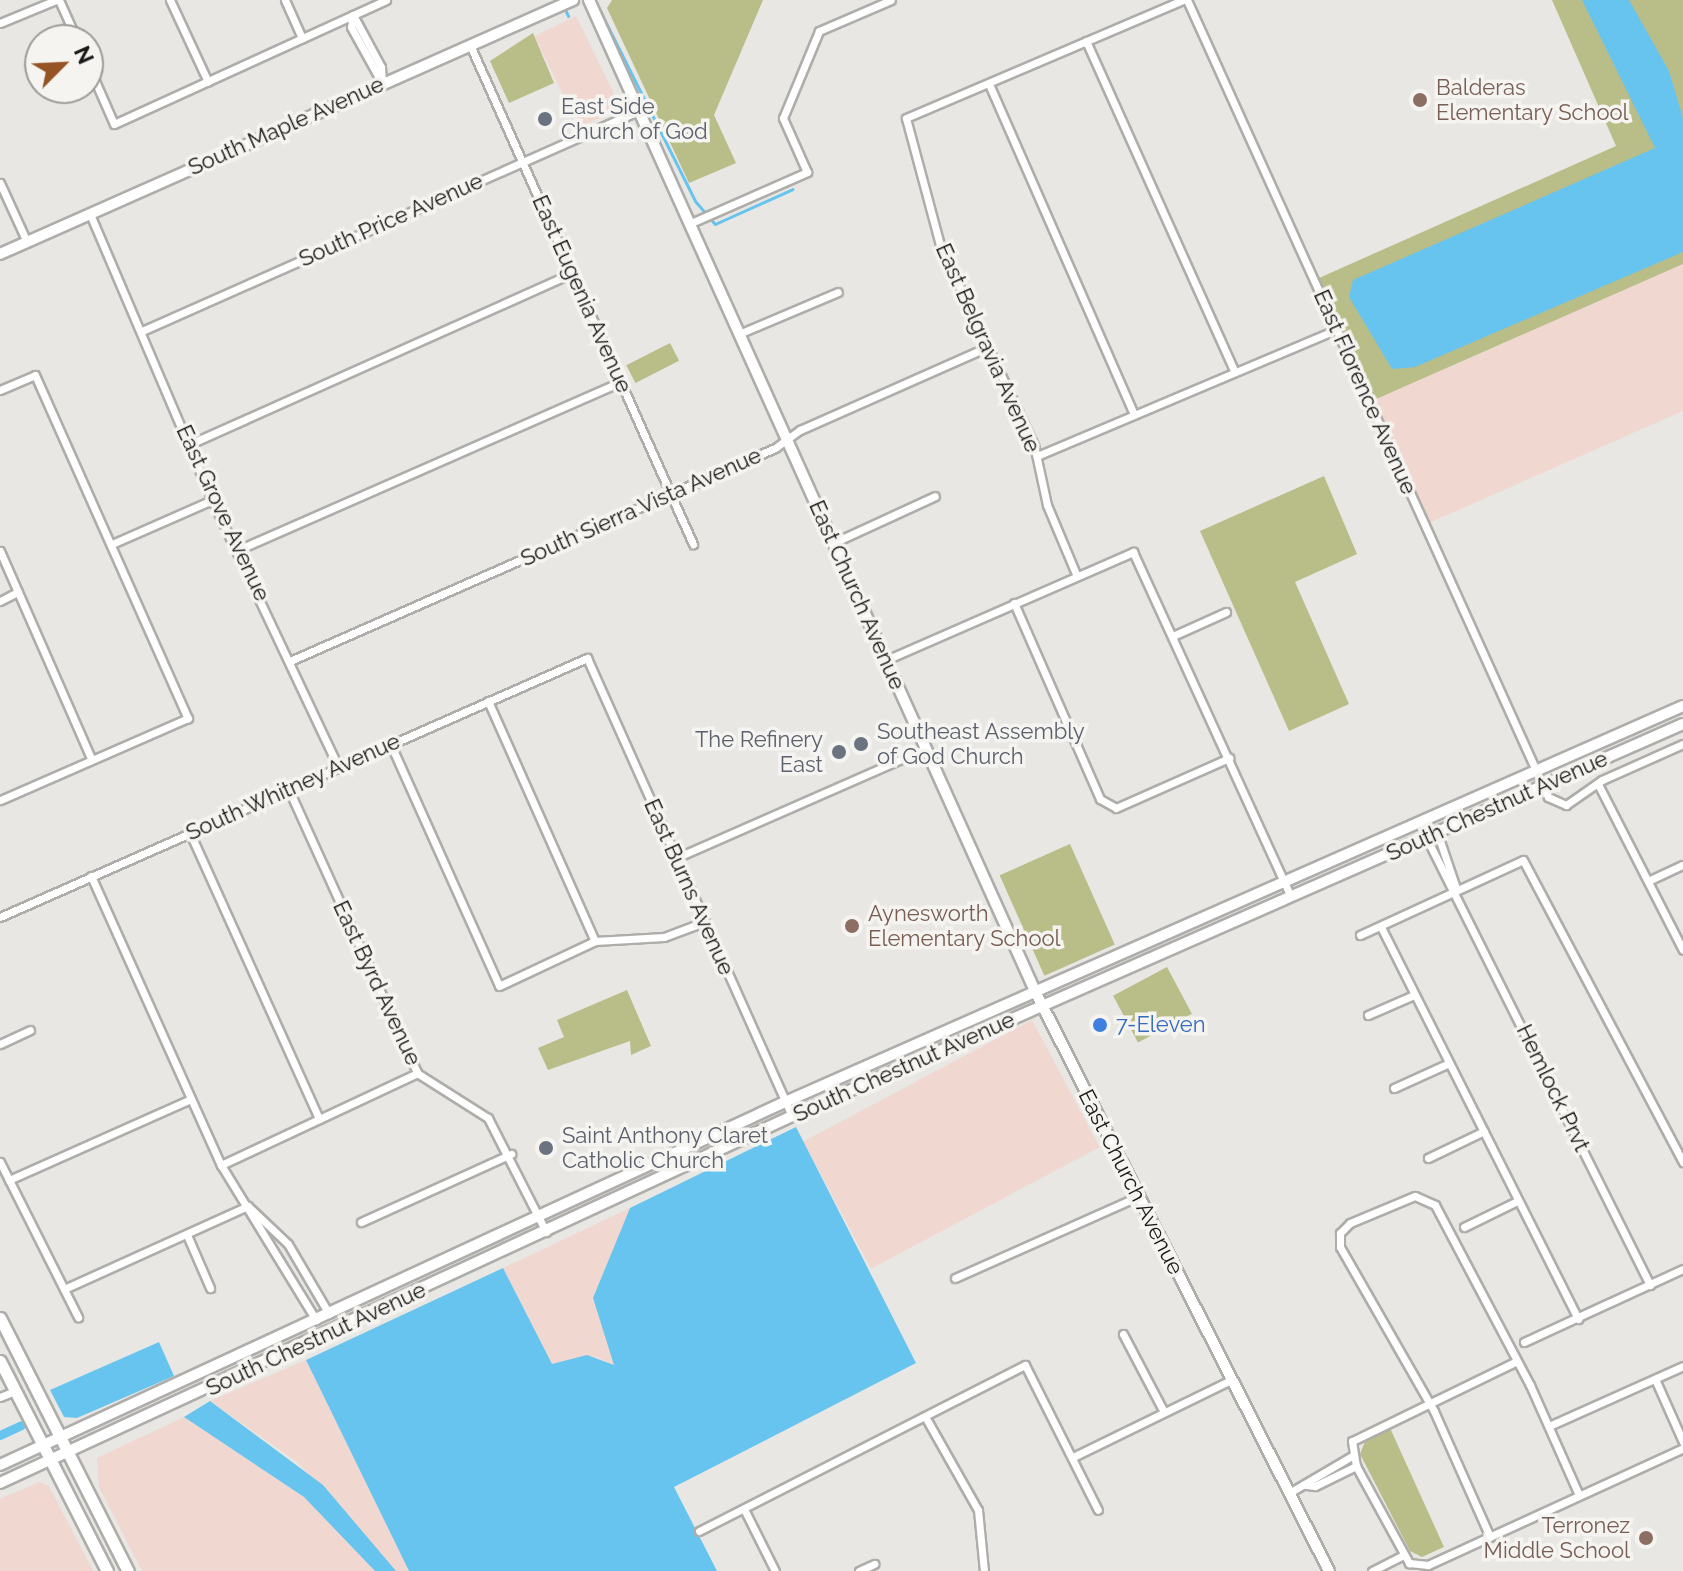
<!DOCTYPE html>
<html>
<head>
<meta charset="utf-8">
<style>
	body { margin:0 }
	#map { position:relative; width:1683px; height:1571px; overflow:hidden; background:#e8e7e3; font-family:Raleway,sans-serif }
	div>[style] { position:absolute }
	.commercial>* { inset:0; background:#f0d7d0; transform-origin:0 0 }
	.green>* { inset:0; background:#b9bd88; transform-origin:0 0 }
	.water>* { inset:0; background:#67c4ef }
	.stream>* { height:3px; margin:-1.5px; padding:0 1.5px; transform-origin:1.5px; border-radius:1.5px; background:#67c4ef }
	.canal>* { height:9px; margin:-4.5px; padding:0 4.5px; transform-origin:4.5px; border-radius:4.5px; background:#67c4ef }
	.roads { filter:drop-shadow(2px 0 #aeadaa) drop-shadow(-2px 0 #aeadaa) drop-shadow(0 2px #aeadaa) drop-shadow(0 -2px #aeadaa) }
	.street>* { height:7px; margin:-3.5px; padding:0 3.5px; transform-origin:3.5px; border-radius:3.5px; background:#fff }
	.secondary>* { height:10px; margin:-5px; padding:0 5px; transform-origin:5px; border-radius:5px; background:#fff }
	.primary>* { height:11px; margin:-5.5px; padding:0 5.5px; transform-origin:5.5px; border-radius:5.5px; background:#fff }
	.dots>* { width:22px; height:22px; translate:-50% -50%; box-sizing:border-box; border:4px solid #f5f4f1; border-radius:50% }
	span { translate:-50% -50%; white-space:nowrap; text-align:center; line-height:1.15; -webkit-text-stroke:7px #f5f4f1; paint-order:stroke }
	.education-label { font-size:22px; color:#785e54 }
	.left { translate:0 -50%; text-align:left }
	.right { translate:-100% -50%; text-align:right }
	.worship-label { font-size:22px; color:#5b616d }
	.street-label { font-size:22px; color:#191817 }
	.shop-label { font-size:22px; color:#366cbe }
	.north { position:absolute; left:24px; top:24px; width:80px; height:80px; box-sizing:border-box; background:#f5f4f1; border:2px solid #9d9c9a; border-radius:50%; rotate:66deg; font-size:22px; font-weight:700; line-height:32px; text-align:center; color:#191817 }
	.north::after { content:''; display:block; margin:auto; width:28px; height:36px; background:#965324; clip-path:polygon(50% 0,100% 100%,50% 72%,0 100%) }
</style>
</head>
<body>
<div id="map">
	<div class="commercial">
		<i style="left:576px;top:16px;width:102px;height:46px;rotate:64deg"></i>
		<i style="clip-path:polygon(1683px 264px,1683px 411px,1429px 523px,1374px 400px)"></i>
		<i style="left:1032px;top:1020px;width:144px;height:259px;rotate:62deg"></i>
		<i style="clip-path:polygon(630px 1208px,593px 1298px,615px 1366px,597px 1357px,552px 1364px,503px 1268px)"></i>
		<i style="clip-path:polygon(306px 1360px,409px 1571px,396px 1571px,297px 1462px,210px 1401px)"></i>
		<i style="clip-path:polygon(184px 1417px,304px 1497px,375px 1571px,142px 1571px,99px 1487px,97px 1458px)"></i>
		<i style="clip-path:polygon(39px 1482px,49px 1486px,93px 1571px,0 1571px,0 1499px)"></i>
	</div>
	<div class="green">
		<i style="clip-path:polygon(612px 0,763px 0,714px 115px,736px 163px,689px 183px,607px 8px)"></i>
		<i style="clip-path:polygon(1552px 0,1683px 0,1683px 264px,1374px 400px,1319px 278px,1616px 146px)"></i>
		<i style="clip-path:polygon(533px 33px,554px 83px,509px 103px,490px 61px)"></i>
		<i style="left:670px;top:343px;width:20px;height:49px;rotate:63deg"></i>
		<i style="clip-path:polygon(1324px 476px,1357px 554px,1295px 582px,1349px 704px,1289px 731px,1200px 531px)"></i>
		<i style="left:1070px;top:844px;width:110px;height:77px;rotate:66deg"></i>
		<i style="left:1167px;top:967px;width:53px;height:61px;rotate:62deg"></i>
		<i style="clip-path:polygon(627px 990px,651px 1046px,631px 1055px,630px 1041px,548px 1070px,538px 1048px,564px 1037px,557px 1020px)"></i>
		<i style="clip-path:polygon(1390px 1428px,1444px 1547px,1422px 1557px,1410px 1551px,1360px 1454px,1366px 1439px)"></i>
	</div>
	<div class="water">
		<i style="clip-path:polygon(1582px 0,1629px 0,1669px 71px,1683px 118px,1683px 252px,1415px 367px,1392px 369px,1349px 297px,1353px 280px,1655px 148px)"></i>
		<i style="clip-path:polygon(796px 1127px,916px 1363px,674px 1487px,717px 1571px,409px 1571px,306px 1360px,503px 1268px,552px 1364px,587px 1355px,614px 1365px,593px 1298px,630px 1208px)"></i>
		<i style="clip-path:polygon(159px 1342px,174px 1376px,77px 1418px,64px 1417px,50px 1390px)"></i>
		<i style="clip-path:polygon(210px 1401px,323px 1485px,396px 1571px,375px 1571px,304px 1497px,184px 1417px)"></i>
	</div>
	<div class="stream">
		<i style="left:560px;top:0;width:18px;rotate:63deg"></i>
		<i style="left:596px;top:3px;width:221px;rotate:63.4deg"></i>
		<i style="left:695px;top:201px;width:30px;rotate:49deg"></i>
		<i style="left:715px;top:224px;width:85px;rotate:-24.2deg"></i>
	</div>
	<div class="canal">
		<i style="left:0;top:1435px;width:23px;rotate:-25deg"></i>
	</div>
	<div class="roads">
		<div class="street">
			<i style="left:59px;top:0;width:44px;rotate:65.8deg"></i>
			<i style="left:170px;top:0;width:90px;rotate:65.1deg"></i>
			<i style="left:285px;top:0;width:42px;rotate:65.9deg"></i>
			<i style="left:1187px;top:0;width:875px;rotate:65.63deg"></i>
			<i style="left:1548px;top:797px;width:20px;rotate:24deg"></i>
			<i style="left:1566px;top:805px;width:44px;rotate:-34.8deg"></i>
			<i style="left:1602px;top:780px;width:89px;rotate:-24deg"></i>
			<i style="left:353px;top:15px;width:12px;rotate:99deg"></i>
			<i style="left:351px;top:27px;width:64px;rotate:61deg"></i>
			<i style="left:353px;top:15px;width:59px;rotate:61.7deg"></i>
			<i style="left:381px;top:67px;width:16px;rotate:86deg"></i>
			<i style="left:0;top:23px;width:61px;rotate:-22.3deg"></i>
			<i style="left:1086px;top:41px;width:361px;rotate:65.8deg"></i>
			<i style="left:470px;top:45px;width:547px;rotate:65.92deg"></i>
			<i style="left:88px;top:65px;width:64px;rotate:66.2deg"></i>
			<i style="left:114px;top:124px;width:299px;rotate:-24.5deg"></i>
			<i style="left:989px;top:84px;width:361px;rotate:66.3deg"></i>
			<i style="left:0;top:183px;width:65px;rotate:65.4deg"></i>
			<i style="left:90px;top:214px;width:311px;rotate:66.9deg"></i>
			<i style="left:212px;top:500px;width:295px;rotate:64.7deg"></i>
			<i style="left:691px;top:223px;width:127px;rotate:-23.7deg"></i>
			<i style="left:807px;top:172px;width:59px;rotate:-114deg"></i>
			<i style="left:783px;top:118px;width:94px;rotate:-67.5deg"></i>
			<i style="left:819px;top:31px;width:78px;rotate:-23.3deg"></i>
			<i style="left:142px;top:331px;width:545px;rotate:-23.93deg"></i>
			<i style="left:741px;top:333px;width:105px;rotate:-22.9deg"></i>
			<i style="left:0;top:390px;width:38px;rotate:-23deg"></i>
			<i style="left:35px;top:375px;width:376px;rotate:66deg"></i>
			<i style="left:188px;top:718px;width:205px;rotate:156.4deg"></i>
			<i style="left:190px;top:444px;width:419px;rotate:-24.1deg"></i>
			<i style="left:1037px;top:456px;width:327px;rotate:-22.9deg"></i>
			<i style="left:833px;top:543px;width:112px;rotate:-24.7deg"></i>
			<i style="left:112px;top:544px;width:109px;rotate:-23.7deg"></i>
			<i style="left:240px;top:549px;width:416px;rotate:-23.7deg"></i>
			<i style="left:0;top:551px;width:226px;rotate:66.3deg"></i>
			<i style="left:1076px;top:574px;width:75px;rotate:-112.8deg"></i>
			<i style="left:1047px;top:505px;width:61px;rotate:-102.2deg"></i>
			<i style="left:1034px;top:445px;width:221px;rotate:-115.2deg"></i>
			<i style="left:940px;top:245px;width:131px;rotate:-105deg"></i>
			<i style="left:906px;top:118px;width:300px;rotate:-23.1deg"></i>
			<i style="left:0;top:601px;width:20px;rotate:-27deg"></i>
			<i style="left:1014px;top:603px;width:214px;rotate:66.3deg"></i>
			<i style="left:1100px;top:799px;width:18px;rotate:29deg"></i>
			<i style="left:1116px;top:808px;width:124px;rotate:-23.9deg"></i>
			<i style="left:1175px;top:635px;width:56px;rotate:-24.3deg"></i>
			<i style="left:886px;top:660px;width:270px;rotate:-23.6deg"></i>
			<i style="left:1133px;top:552px;width:379px;rotate:65.4deg"></i>
			<i style="left:290px;top:661px;width:530px;rotate:-23.71deg"></i>
			<i style="left:775px;top:448px;width:31px;rotate:-36deg"></i>
			<i style="left:800px;top:430px;width:205px;rotate:-23.9deg"></i>
			<i style="left:488px;top:701px;width:263px;rotate:66deg"></i>
			<i style="left:390px;top:743px;width:266px;rotate:65.8deg"></i>
			<i style="left:499px;top:986px;width:106px;rotate:-25.1deg"></i>
			<i style="left:595px;top:941px;width:69px;rotate:-3.3deg"></i>
			<i style="left:664px;top:937px;width:43px;rotate:-20.6deg"></i>
			<i style="left:1598px;top:784px;width:186px;rotate:62.9deg"></i>
			<i style="left:288px;top:788px;width:313px;rotate:65.6deg"></i>
			<i style="left:417px;top:1073px;width:84px;rotate:32.4deg"></i>
			<i style="left:488px;top:1118px;width:128px;rotate:63deg"></i>
			<i style="left:1437px;top:832px;width:59px;rotate:71.3deg"></i>
			<i style="left:190px;top:833px;width:314px;rotate:65.7deg"></i>
			<i style="left:1426px;top:837px;width:501px;rotate:63.43deg"></i>
			<i style="left:676px;top:858px;width:273px;rotate:-23.7deg"></i>
			<i style="left:91px;top:876px;width:317px;rotate:65.8deg"></i>
			<i style="left:221px;top:1165px;width:182px;rotate:58.5deg"></i>
			<i style="left:1648px;top:881px;width:38px;rotate:-25deg"></i>
			<i style="left:0;top:917px;width:642px;rotate:-23.81deg"></i>
			<i style="left:587px;top:658px;width:502px;rotate:65.89deg"></i>
			<i style="left:1381px;top:927px;width:439px;rotate:63.3deg"></i>
			<i style="left:1360px;top:935px;width:179px;rotate:-24.7deg"></i>
			<i style="left:1523px;top:860px;width:342px;rotate:62.1deg"></i>
			<i style="left:1368px;top:1015px;width:50px;rotate:-23.5deg"></i>
			<i style="left:0;top:1044px;width:33px;rotate:-25deg"></i>
			<i style="left:1394px;top:1088px;width:60px;rotate:-24.4deg"></i>
			<i style="left:1428px;top:1158px;width:62px;rotate:-25.7deg"></i>
			<i style="left:0;top:1162px;width:174px;rotate:63.3deg"></i>
			<i style="left:221px;top:1165px;width:217px;rotate:-25.1deg"></i>
			<i style="left:9px;top:1180px;width:199px;rotate:-24deg"></i>
			<i style="left:250px;top:1208px;width:52px;rotate:43.5deg"></i>
			<i style="left:288px;top:1244px;width:81px;rotate:59.6deg"></i>
			<i style="left:361px;top:1222px;width:165px;rotate:-24.4deg"></i>
			<i style="left:1464px;top:1227px;width:59px;rotate:-26.1deg"></i>
			<i style="left:187px;top:1235px;width:58px;rotate:66.5deg"></i>
			<i style="left:955px;top:1278px;width:199px;rotate:-24deg"></i>
			<i style="left:64px;top:1289px;width:202px;rotate:-24.3deg"></i>
			<i style="left:1123px;top:1334px;width:88px;rotate:62.3deg"></i>
			<i style="left:1524px;top:1342px;width:175px;rotate:-24.7deg"></i>
			<i style="left:1515px;top:1362px;width:181px;rotate:154.1deg"></i>
			<i style="left:1352px;top:1441px;width:25px;rotate:81deg"></i>
			<i style="left:1356px;top:1466px;width:111px;rotate:61.3deg"></i>
			<i style="left:1409px;top:1563px;width:19px;rotate:6deg"></i>
			<i style="left:1428px;top:1565px;width:281px;rotate:-24.6deg"></i>
			<i style="left:1655px;top:1379px;width:69px;rotate:66deg"></i>
			<i style="left:0;top:1397px;width:16px;rotate:-22deg"></i>
			<i style="left:927px;top:1420px;width:103px;rotate:60.5deg"></i>
			<i style="left:978px;top:1510px;width:61px;rotate:84.4deg"></i>
			<i style="left:1549px;top:1426px;width:147px;rotate:-24.1deg"></i>
			<i style="left:1073px;top:1457px;width:176px;rotate:-26deg"></i>
			<i style="left:1306px;top:1485px;width:9px;rotate:6deg"></i>
			<i style="left:1315px;top:1486px;width:46px;rotate:-26deg"></i>
			<i style="left:1289px;top:1493px;width:73px;rotate:-30.4deg"></i>
			<i style="left:744px;top:1509px;width:69px;rotate:63.4deg"></i>
			<i style="left:699px;top:1531px;width:366px;rotate:-27deg"></i>
			<i style="left:1025px;top:1365px;width:162px;rotate:63.3deg"></i>
			<i style="left:1490px;top:1537px;width:138px;rotate:-114deg"></i>
			<i style="left:1434px;top:1411px;width:189px;rotate:-119.8deg"></i>
			<i style="left:1340px;top:1247px;width:14px;rotate:-90deg"></i>
			<i style="left:1340px;top:1233px;width:14px;rotate:-45deg"></i>
			<i style="left:1350px;top:1223px;width:70px;rotate:-22.6deg"></i>
			<i style="left:1415px;top:1196px;width:22px;rotate:24deg"></i>
			<i style="left:1435px;top:1205px;width:204px;rotate:62.2deg"></i>
			<i style="left:1530px;top:1385px;width:120px;rotate:66deg"></i>
			<i style="left:859px;top:1571px;width:17px;rotate:-25deg"></i>
			<i style="left:1372px;top:1571px;width:34px;rotate:-27deg"></i>
		</div>
		<div class="secondary">
			<i style="left:589px;top:0;width:1087px;rotate:65.77deg"></i>
			<i style="left:1035px;top:991px;width:650px;rotate:63.12deg"></i>
			<i style="left:0;top:254px;width:627px;rotate:-23.91deg"></i>
			<i style="left:0;top:1465px;width:865px;rotate:-24.82deg"></i>
			<i style="left:785px;top:1102px;width:981px;rotate:-23.8deg"></i>
			<i style="left:0;top:1483px;width:873px;rotate:-24.86deg"></i>
			<i style="left:792px;top:1116px;width:973px;rotate:-23.75deg"></i>
		</div>
		<div class="primary">
			<i style="left:0;top:1318px;width:284px;rotate:63.2deg"></i>
			<i style="left:0;top:1361px;width:236px;rotate:63deg"></i>
		</div>
	</div>
	<div class="dots">
		<i style="left:1420px;top:100px;background:#8d6e63"></i>
		<i style="left:545px;top:119px;background:#6b7280"></i>
		<i style="left:861px;top:744px;background:#6b7280"></i>
		<i style="left:839px;top:752px;background:#6b7280"></i>
		<i style="left:852px;top:926px;background:#8d6e63"></i>
		<i style="left:1100px;top:1025px;background:#3f7fe0"></i>
		<i style="left:546px;top:1148px;background:#6b7280"></i>
		<i style="left:1646px;top:1538px;background:#8d6e63"></i>
	</div>
	<div class="education-label">
		<span class="left" style="left:1436px;top:100px">Balderas<br>Elementary School</span>
		<span class="left" style="left:868px;top:926px">Aynesworth<br>Elementary School</span>
		<span class="right" style="left:1630px;top:1538px">Terronez<br>Middle School</span>
	</div>
	<div class="worship-label">
		<span class="left" style="left:561px;top:119px">East Side<br>Church of God</span>
		<span class="left" style="left:877px;top:744px">Southeast Assembly<br>of God Church</span>
		<span class="right" style="left:823px;top:752px">The Refinery<br>East</span>
		<span class="left" style="left:562px;top:1148px">Saint Anthony Claret<br>Catholic Church</span>
	</div>
	<div class="street-label">
		<span style="left:286px;top:126px;rotate:-24deg">South Maple Avenue</span>
		<span style="left:391px;top:220px;rotate:-24deg">South Price Avenue</span>
		<span style="left:582px;top:294px;rotate:66deg">East Eugenia Avenue</span>
		<span style="left:988px;top:348px;rotate:66deg">East Belgravia Avenue</span>
		<span style="left:1365px;top:392px;rotate:66deg">East Florence Avenue</span>
		<span style="left:641px;top:507px;rotate:-24deg">South Sierra Vista Avenue</span>
		<span style="left:223px;top:513px;rotate:65deg">East Grove Avenue</span>
		<span style="left:857px;top:595px;rotate:66deg">East Church Avenue</span>
		<span style="left:293px;top:787px;rotate:-24deg">South Whitney Avenue</span>
		<span style="left:1497px;top:806px;rotate:-24deg">South Chestnut Avenue</span>
		<span style="left:689px;top:887px;rotate:66deg">East Burns Avenue</span>
		<span style="left:377px;top:983px;rotate:65deg">East Byrd Avenue</span>
		<span style="left:904px;top:1067px;rotate:-24deg">South Chestnut Avenue</span>
		<span style="left:1553px;top:1088px;rotate:64deg">Hemlock Prvt</span>
		<span style="left:1131px;top:1182px;rotate:63deg">East Church Avenue</span>
		<span style="left:316px;top:1339px;rotate:-25deg">South Chestnut Avenue</span>
	</div>
	<div class="shop-label">
		<span class="left" style="left:1116px;top:1025px">7-Eleven</span>
	</div>
	<div class="north">N</div>
</div>
</body>
</html>
